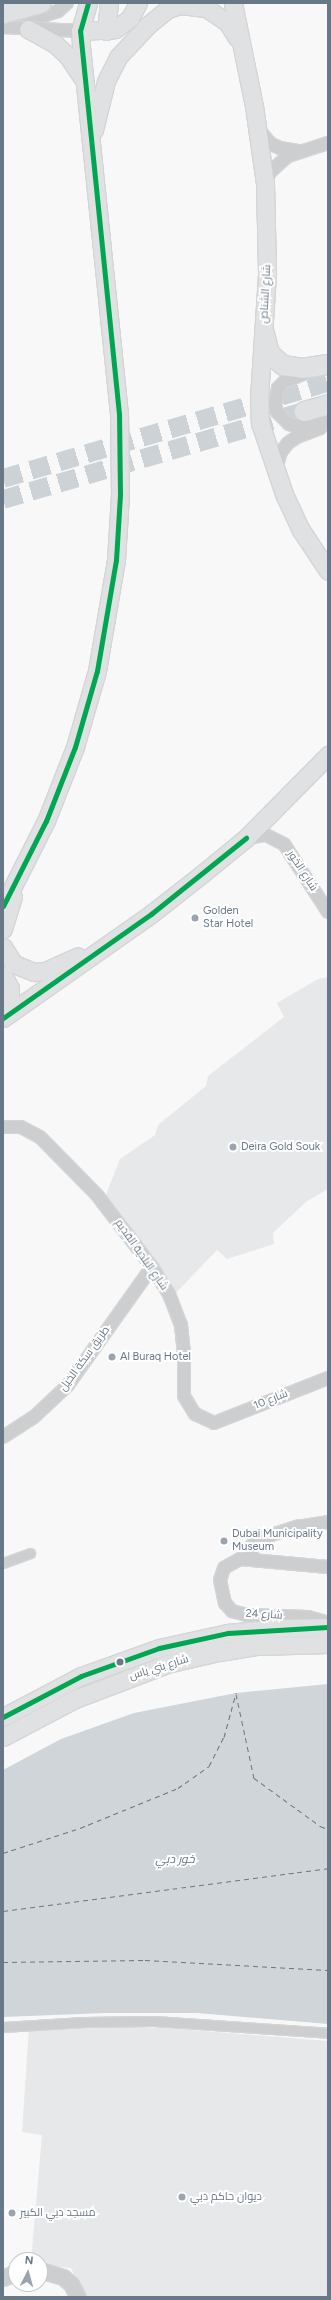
<!DOCTYPE html>
<html>
<head>
<meta charset="utf-8">
<style>
	body { margin:0 }
	#map { position:relative; width:331px; height:2300px; overflow:hidden; background:#f8f8f8; font-family:Figtree,Cairo,sans-serif }
	div>[style] { position:absolute }
	.built>* { inset:0; background:#e7e8e9 }
	.water>* { inset:0; background:#cfd5d9 }
	.ferry>* { height:1px; margin-top:-0.5px; transform-origin:0; background:repeating-linear-gradient(90deg,#657882 0 5px,transparent 0 9px) }
	.primary-tunnel>* { height:19px; margin-top:-9.5px; transform-origin:0; background:repeating-linear-gradient(90deg,#cdd2d6 0 19px,transparent 0 29px) }
	.roads { filter:drop-shadow(1px 0 #d4d5d6) drop-shadow(-1px 0 #d4d5d6) drop-shadow(0 1px #d4d5d6) drop-shadow(0 -1px #d4d5d6) }
	.pedestrian>* { height:9px; margin:-4.5px; padding:0 4.5px; transform-origin:4.5px; border-radius:4.5px; background:#cdcecf }
	.minor>* { height:12px; margin:-6px; padding:0 6px; transform-origin:6px; border-radius:6px; background:#cdcecf }
	.tertiary>* { height:15px; margin:-7.5px; padding:0 7.5px; transform-origin:7.5px; border-radius:7.5px; background:#cdcecf }
	.secondary>* { height:17px; margin:-8.5px; padding:0 8.5px; transform-origin:8.5px; border-radius:8.5px; background:#e0e1e2 }
	.primary>* { height:19px; margin:-9.5px; padding:0 9.5px; transform-origin:9.5px; border-radius:9.5px; background:#e0e1e2 }
	.bridges { filter:drop-shadow(1px 0 #d4d4d5) drop-shadow(-1px 0 #d4d4d5) drop-shadow(0 1px #d4d4d5) drop-shadow(0 -1px #d4d4d5) }
	.trunk-bridge>* { height:20px; margin:-10px; padding:0 10px; transform-origin:10px; border-radius:10px; background:#e0e1e2 }
	.bus-1>* { height:5px; margin:-2.5px; padding:0 2.5px; transform-origin:2.5px; border-radius:2.5px; background:#00a651 }
	.dots>* { width:11px; height:11px; translate:-50% -50%; box-sizing:border-box; border:2px solid #fff; border-radius:50% }
	span { translate:-50% -50%; white-space:nowrap; text-align:center; line-height:1.15; -webkit-text-stroke:4px #fff; paint-order:stroke }
	.street-label { font-size:11px; color:#697887 }
	.poi-label { font-size:11px; color:#697887 }
	.left { translate:0 -50%; text-align:left }
	.water-label { font-size:12px; color:#657882; font-style:italic }
	.frame { position:absolute; inset:0; border:4px solid #697887; pointer-events:none }
	.north { position:absolute; left:8px; top:2252px; width:40px; height:40px; box-sizing:border-box; background:#fff; border:1px solid #c3c9cf; border-radius:50%; rotate:6deg; font-size:11px; font-weight:700; line-height:16px; text-align:center; color:#697887 }
	.north::after { content:''; display:block; margin:auto; width:14px; height:18px; background:#9ba5af; clip-path:polygon(50% 0,100% 100%,50% 72%,0 100%) }
</style>
</head>
<body>
<div id="map">
	<div class="built">
		<i style="clip-path:polygon(328px 977px,328px 1189px,307px 1201px,273px 1233px,274px 1244px,227px 1259px,217px 1250px,172px 1297px,103px 1202px,120px 1159px,155px 1135px,158px 1125px,206px 1086px,208px 1076px,284px 1017px,277px 1003px,318px 979px)"></i>
		<i style="clip-path:polygon(29px 2026px,167px 2028px,328px 2041px,328px 2297px,85px 2297px,71px 2268px,40px 2265px,40px 2260px,31px 2260px,42px 2135px,22px 2132px)"></i>
	</div>
	<div class="water">
		<i style="clip-path:polygon(328px 1684px,328px 2024px,197px 2013px,105px 2013px,3px 2017px,3px 1770px,61px 1739px,134px 1713px,236px 1693px)"></i>
	</div>
	<div class="ferry">
		<i style="left:236px;top:1694px;width:86px;rotate:77.9deg"></i>
		<i style="left:254px;top:1778px;width:82px;rotate:36deg"></i>
		<i style="left:320px;top:1826px;width:9px;rotate:21deg"></i>
		<i style="left:3px;top:1853px;width:81px;rotate:-18deg"></i>
		<i style="left:80px;top:1828px;width:106px;rotate:-22.2deg"></i>
		<i style="left:178px;top:1788px;width:38px;rotate:-35deg"></i>
		<i style="left:209px;top:1766px;width:33px;rotate:-63deg"></i>
		<i style="left:224px;top:1737px;width:46px;rotate:-74.7deg"></i>
		<i style="left:3px;top:1911px;width:328px;rotate:-7.5deg"></i>
		<i style="left:3px;top:1962px;width:142px;rotate:-0.8deg"></i>
		<i style="left:145px;top:1960px;width:183px;rotate:3.1deg"></i>
	</div>
	<div class="primary-tunnel">
		<i style="left:3px;top:478px;width:339px;rotate:-16.5deg"></i>
		<i style="left:3px;top:499px;width:314px;rotate:-16.3deg"></i>
	</div>
	<div class="roads">
		<div class="pedestrian">
			<i style="left:3px;top:1563px;width:29px;rotate:-20deg"></i>
			<i style="left:3px;top:2027px;width:81px;rotate:-3.5deg"></i>
			<i style="left:84px;top:2022px;width:70px;rotate:-0.8deg"></i>
			<i style="left:154px;top:2021px;width:174px;rotate:3.9deg"></i>
		</div>
		<div class="minor">
			<i style="left:18px;top:14px;width:25px;rotate:5deg"></i>
			<i style="left:43px;top:16px;width:16px;rotate:-18deg"></i>
			<i style="left:58px;top:11px;width:12px;rotate:-42deg"></i>
			<i style="left:3px;top:27px;width:77px;rotate:3deg"></i>
			<i style="left:258px;top:129px;width:20px;rotate:49deg"></i>
			<i style="left:271px;top:144px;width:10px;rotate:24deg"></i>
			<i style="left:280px;top:148px;width:18px;rotate:9deg"></i>
			<i style="left:265px;top:183px;width:12px;rotate:-66deg"></i>
			<i style="left:270px;top:172px;width:24px;rotate:-42deg"></i>
			<i style="left:288px;top:156px;width:42px;rotate:-18deg"></i>
			<i style="left:310px;top:371px;width:28px;rotate:157deg"></i>
			<i style="left:284px;top:382px;width:8px;rotate:135deg"></i>
			<i style="left:278px;top:388px;width:17px;rotate:100deg"></i>
			<i style="left:275px;top:405px;width:7px;rotate:74deg"></i>
			<i style="left:277px;top:412px;width:17px;rotate:45deg"></i>
			<i style="left:289px;top:424px;width:6px;rotate:18deg"></i>
			<i style="left:295px;top:426px;width:33px;rotate:-7deg"></i>
			<i style="left:276px;top:469px;width:18px;rotate:-74deg"></i>
			<i style="left:281px;top:452px;width:11px;rotate:-52deg"></i>
			<i style="left:288px;top:443px;width:11px;rotate:-34deg"></i>
			<i style="left:297px;top:437px;width:25px;rotate:-21deg"></i>
			<i style="left:246px;top:838px;width:20px;rotate:-9deg"></i>
			<i style="left:266px;top:835px;width:20px;rotate:27deg"></i>
			<i style="left:284px;top:844px;width:81px;rotate:57.1deg"></i>
			<i style="left:3px;top:1127px;width:18px"></i>
			<i style="left:21px;top:1127px;width:21px;rotate:28deg"></i>
			<i style="left:40px;top:1137px;width:81px;rotate:45.5deg"></i>
			<i style="left:97px;top:1195px;width:91px;rotate:52.6deg"></i>
			<i style="left:152px;top:1267px;width:32px;rotate:58deg"></i>
			<i style="left:169px;top:1294px;width:33px;rotate:69deg"></i>
			<i style="left:181px;top:1325px;width:29px;rotate:84deg"></i>
			<i style="left:184px;top:1354px;width:42px;rotate:90deg"></i>
			<i style="left:184px;top:1396px;width:21px;rotate:59deg"></i>
			<i style="left:195px;top:1414px;width:21px;rotate:25deg"></i>
			<i style="left:214px;top:1423px;width:123px;rotate:-21.5deg"></i>
			<i style="left:3px;top:1437px;width:37px;rotate:-33deg"></i>
			<i style="left:34px;top:1417px;width:47px;rotate:-43.3deg"></i>
			<i style="left:68px;top:1385px;width:145px;rotate:-54.6deg"></i>
			<i style="left:252px;top:1560px;width:14px;rotate:-94deg"></i>
			<i style="left:251px;top:1546px;width:11px;rotate:-41deg"></i>
			<i style="left:259px;top:1539px;width:40px;rotate:-18deg"></i>
			<i style="left:297px;top:1527px;width:31px;rotate:-9deg"></i>
			<i style="left:328px;top:1567px;width:88px;rotate:-174.8deg"></i>
			<i style="left:240px;top:1559px;width:18px;rotate:151deg"></i>
			<i style="left:224px;top:1568px;width:13px;rotate:108deg"></i>
			<i style="left:220px;top:1580px;width:24px;rotate:78deg"></i>
			<i style="left:225px;top:1603px;width:11px;rotate:49deg"></i>
			<i style="left:232px;top:1611px;width:16px;rotate:15deg"></i>
			<i style="left:247px;top:1615px;width:61px;rotate:1.9deg"></i>
			<i style="left:308px;top:1617px;width:15px;rotate:16deg"></i>
			<i style="left:322px;top:1621px;width:8px;rotate:45deg"></i>
		</div>
		<div class="tertiary">
			<i style="left:40px;top:2270px;width:24px;rotate:17deg"></i>
			<i style="left:63px;top:2277px;width:11px;rotate:41deg"></i>
			<i style="left:71px;top:2284px;width:15px;rotate:62deg"></i>
			<i style="left:3px;top:2278px;width:14px;rotate:-25deg"></i>
		</div>
		<div class="secondary">
			<i style="left:233px;top:3px;width:105px;rotate:78.5deg"></i>
			<i style="left:254px;top:106px;width:78px;rotate:81.9deg"></i>
			<i style="left:265px;top:183px;width:91px;rotate:88.7deg"></i>
			<i style="left:267px;top:274px;width:123px;rotate:93.7deg"></i>
			<i style="left:259px;top:397px;width:26px;rotate:88deg"></i>
			<i style="left:260px;top:423px;width:75px;rotate:71.3deg"></i>
			<i style="left:284px;top:494px;width:40px;rotate:65deg"></i>
			<i style="left:301px;top:530px;width:49px;rotate:56.6deg"></i>
			<i style="left:28px;top:29px;width:31px;rotate:29deg"></i>
			<i style="left:55px;top:44px;width:16px;rotate:43deg"></i>
			<i style="left:67px;top:55px;width:27px;rotate:56deg"></i>
			<i style="left:80px;top:31px;width:35px;rotate:-3deg"></i>
			<i style="left:115px;top:29px;width:19px;rotate:-36deg"></i>
			<i style="left:130px;top:18px;width:17px;rotate:-62deg"></i>
			<i style="left:106px;top:31px;width:28px;rotate:-84deg"></i>
			<i style="left:94px;top:130px;width:50px;rotate:-76.2deg"></i>
			<i style="left:106px;top:81px;width:27px;rotate:-63deg"></i>
			<i style="left:118px;top:57px;width:44px;rotate:-46.8deg"></i>
			<i style="left:148px;top:25px;width:26px;rotate:-39deg"></i>
			<i style="left:168px;top:9px;width:13px;rotate:-18deg"></i>
			<i style="left:180px;top:5px;width:26px;rotate:7deg"></i>
			<i style="left:206px;top:8px;width:25px;rotate:34deg"></i>
			<i style="left:227px;top:22px;width:19px;rotate:58deg"></i>
			<i style="left:3px;top:906px;width:95px;rotate:-63.2deg"></i>
			<i style="left:46px;top:821px;width:79px;rotate:-68.6deg"></i>
			<i style="left:75px;top:747px;width:79px;rotate:-73.9deg"></i>
			<i style="left:97px;top:671px;width:113px;rotate:-80.3deg"></i>
			<i style="left:116px;top:560px;width:66px;rotate:-86.5deg"></i>
			<i style="left:120px;top:494px;width:80px;rotate:-90.7deg"></i>
			<i style="left:119px;top:414px;width:372px;rotate:-95.9deg"></i>
			<i style="left:81px;top:44px;width:13px;rotate:-94deg"></i>
			<i style="left:80px;top:31px;width:29px;rotate:-74deg"></i>
			<i style="left:3px;top:929px;width:34px;rotate:-73deg"></i>
			<i style="left:3px;top:947px;width:20px;rotate:57deg"></i>
			<i style="left:14px;top:964px;width:22px;rotate:22deg"></i>
			<i style="left:34px;top:972px;width:11px;rotate:-5deg"></i>
			<i style="left:45px;top:971px;width:36px;rotate:-24deg"></i>
			<i style="left:3px;top:975px;width:15px;rotate:62deg"></i>
			<i style="left:10px;top:988px;width:8px;rotate:90deg"></i>
			<i style="left:10px;top:996px;width:14px;rotate:120deg"></i>
			<i style="left:3px;top:1018px;width:181px;rotate:-35.1deg"></i>
			<i style="left:151px;top:914px;width:65px;rotate:-38.1deg"></i>
			<i style="left:202px;top:874px;width:57px;rotate:-39.3deg"></i>
			<i style="left:246px;top:838px;width:117px;rotate:-45.3deg"></i>
			<i style="left:3px;top:1717px;width:88px;rotate:-27.7deg"></i>
			<i style="left:81px;top:1676px;width:83px;rotate:-19.7deg"></i>
			<i style="left:159px;top:1648px;width:71px;rotate:-12.3deg"></i>
			<i style="left:228px;top:1633px;width:50px;rotate:-5.7deg"></i>
			<i style="left:278px;top:1628px;width:50px;rotate:-1.1deg"></i>
			<i style="left:3px;top:1737px;width:81px;rotate:-27.8deg"></i>
			<i style="left:75px;top:1699px;width:98px;rotate:-20.8deg"></i>
			<i style="left:167px;top:1664px;width:53px;rotate:-13deg"></i>
			<i style="left:219px;top:1652px;width:39px;rotate:-9deg"></i>
			<i style="left:258px;top:1646px;width:70px;rotate:-1.6deg"></i>
		</div>
		<div class="primary">
			<i style="left:264px;top:333px;width:21px;rotate:76deg"></i>
			<i style="left:269px;top:353px;width:18px;rotate:41deg"></i>
			<i style="left:283px;top:365px;width:19px;rotate:9deg"></i>
			<i style="left:302px;top:368px;width:26px;rotate:-9deg"></i>
			<i style="left:304px;top:411px;width:25px;rotate:-16deg"></i>
		</div>
	</div>
	<div class="bridges">
		<div class="trunk-bridge">
			<i style="left:3px;top:13px;width:39px;rotate:-15deg"></i>
		</div>
	</div>
	<div class="bus-1">
		<i style="left:3px;top:906px;width:95px;rotate:-63.2deg"></i>
		<i style="left:46px;top:821px;width:79px;rotate:-68.6deg"></i>
		<i style="left:75px;top:747px;width:79px;rotate:-73.9deg"></i>
		<i style="left:97px;top:671px;width:113px;rotate:-80.3deg"></i>
		<i style="left:116px;top:560px;width:66px;rotate:-86.5deg"></i>
		<i style="left:120px;top:494px;width:80px;rotate:-90.7deg"></i>
		<i style="left:119px;top:414px;width:385px;rotate:-95.8deg"></i>
		<i style="left:80px;top:31px;width:29px;rotate:-74deg"></i>
		<i style="left:3px;top:1018px;width:181px;rotate:-35.1deg"></i>
		<i style="left:151px;top:914px;width:122px;rotate:-38.7deg"></i>
		<i style="left:3px;top:1717px;width:88px;rotate:-27.7deg"></i>
		<i style="left:81px;top:1676px;width:83px;rotate:-19.7deg"></i>
		<i style="left:159px;top:1648px;width:71px;rotate:-12.3deg"></i>
		<i style="left:228px;top:1633px;width:100px;rotate:-3.4deg"></i>
	</div>
	<div class="dots">
		<i style="left:195px;top:918px;background:#9ba5af"></i>
		<i style="left:233px;top:1147px;background:#9ba5af"></i>
		<i style="left:112px;top:1357px;background:#9ba5af"></i>
		<i style="left:224px;top:1541px;background:#9ba5af"></i>
		<i style="left:120px;top:1662px;background:#697887"></i>
		<i style="left:182px;top:2197px;background:#9ba5af"></i>
		<i style="left:12px;top:2213px;background:#9ba5af"></i>
	</div>
	<div class="street-label">
		<span style="left:266px;top:294px;rotate:-87deg">شارع الشناص</span>
		<span style="left:302px;top:871px;rotate:57deg">شارع الخور</span>
		<span style="left:141px;top:1255px;rotate:55deg">شارع البلدية القديم</span>
		<span style="left:85px;top:1359px;rotate:-54deg">طريق سكة الخيل</span>
		<span style="left:271px;top:1400px;rotate:-22deg">شارع 10</span>
		<span style="left:264px;top:1615px;rotate:3deg">شارع 24</span>
		<span style="left:159px;top:1668px;rotate:-17deg">شارع بني ياس</span>
	</div>
	<div class="poi-label">
		<span class="left" style="left:203px;top:918px">Golden<br>Star Hotel</span>
		<span class="left" style="left:241px;top:1147px">Deira Gold Souk</span>
		<span class="left" style="left:120px;top:1357px">Al Buraq Hotel</span>
		<span class="left" style="left:232px;top:1541px">Dubai Municipality<br>Museum</span>
		<span class="left" style="left:190px;top:2197px">ديوان حاكم دبي</span>
		<span class="left" style="left:20px;top:2213px">مسجد دبي الكبير</span>
	</div>
	<div class="water-label">
		<span style="left:175px;top:1860px">خور دبي</span>
	</div>
	<div class="frame"></div>
	<div class="north">N</div>
</div>
</body>
</html>
